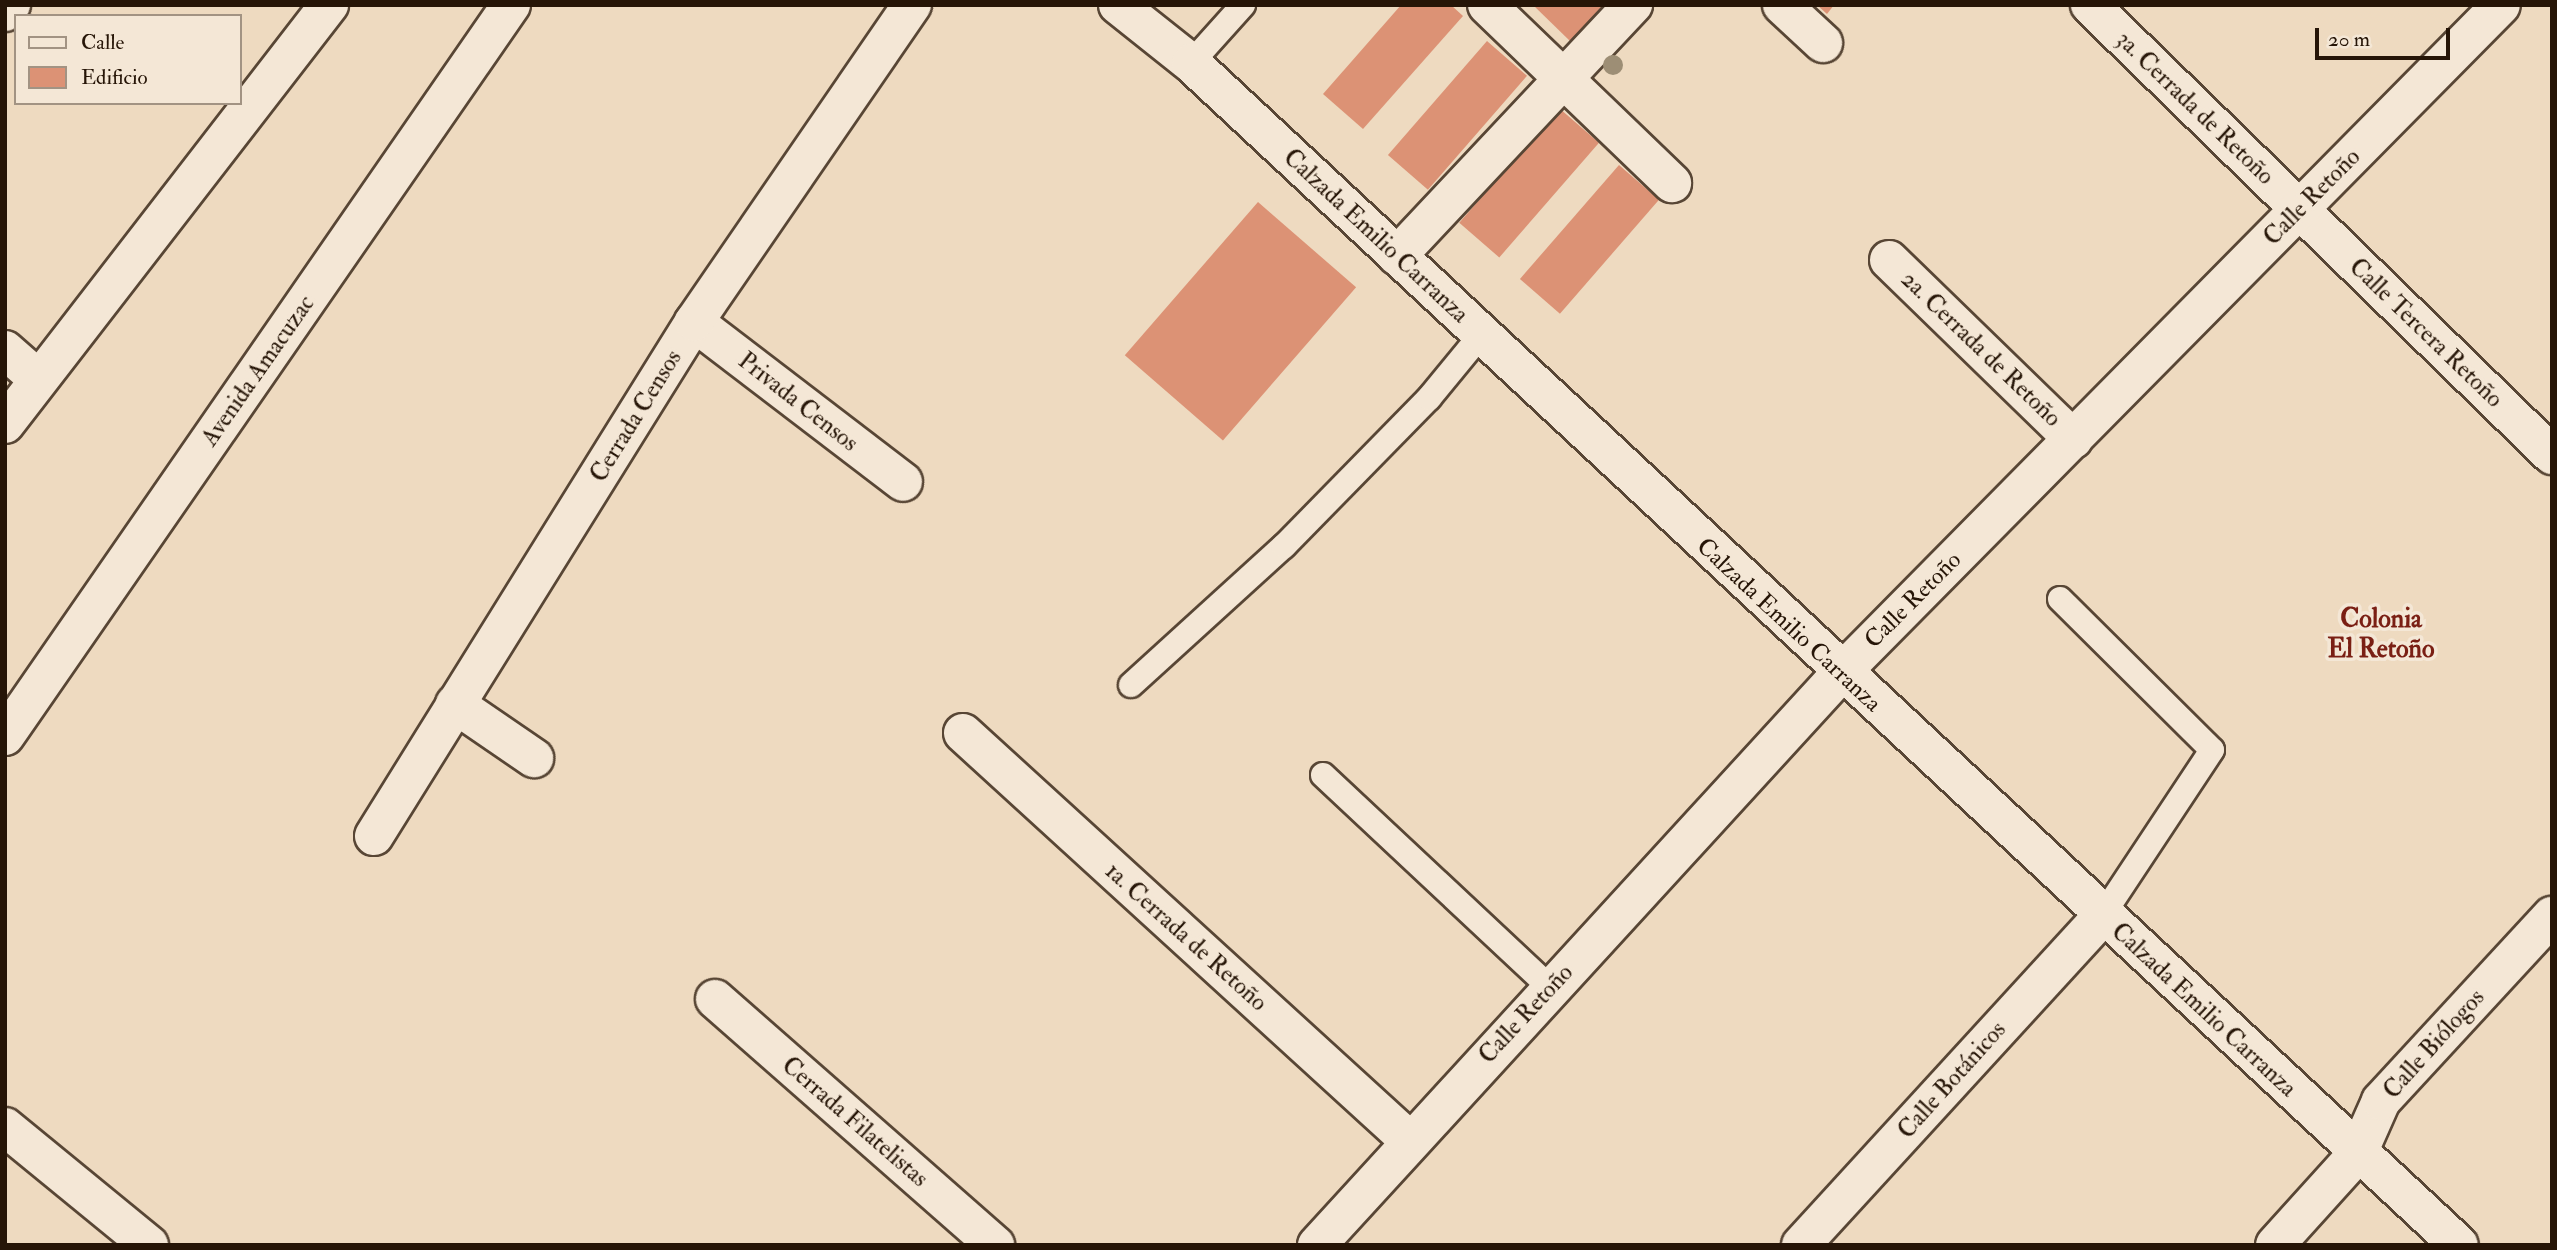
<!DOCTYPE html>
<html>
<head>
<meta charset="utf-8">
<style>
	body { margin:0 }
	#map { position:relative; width:2557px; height:1250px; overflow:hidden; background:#eedac0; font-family:"IM FELL Double Pica",serif }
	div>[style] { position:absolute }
	.building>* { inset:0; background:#dc9275; transform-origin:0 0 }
	.roads { filter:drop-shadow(2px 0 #584635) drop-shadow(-2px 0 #584635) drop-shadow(0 2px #584635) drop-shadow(0 -2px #584635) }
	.lane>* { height:24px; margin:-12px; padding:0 12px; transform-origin:12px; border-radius:12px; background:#f4e7d6 }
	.street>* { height:38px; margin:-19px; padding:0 19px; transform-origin:19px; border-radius:19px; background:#f4e7d6 }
	.secondary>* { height:38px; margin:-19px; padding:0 19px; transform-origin:19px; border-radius:19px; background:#f4e7d6 }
	.trees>* { width:20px; height:20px; margin:-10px; border-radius:50%; background:#9d8e75 }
	span { translate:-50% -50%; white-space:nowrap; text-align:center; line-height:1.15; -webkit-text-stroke:7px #f4e7d6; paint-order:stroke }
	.street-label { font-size:24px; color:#261507 }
	.neighbourhood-label { font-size:26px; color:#7a1f14; font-weight:700 }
	.frame { position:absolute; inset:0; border:7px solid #261507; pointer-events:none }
	.legend { position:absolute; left:14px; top:14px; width:228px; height:91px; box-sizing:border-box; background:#f4e7d6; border:2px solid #a29383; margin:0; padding:9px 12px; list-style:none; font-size:21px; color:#261507 }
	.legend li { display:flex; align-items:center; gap:14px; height:35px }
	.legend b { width:35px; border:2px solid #a29383 }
	.scale { position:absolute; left:2315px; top:28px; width:135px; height:32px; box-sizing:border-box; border:4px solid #261507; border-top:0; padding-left:9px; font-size:21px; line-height:24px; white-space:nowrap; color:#261507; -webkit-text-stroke:5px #f4e7d6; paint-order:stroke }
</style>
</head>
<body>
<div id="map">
	<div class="building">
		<i style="clip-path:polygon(1401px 5px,1451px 5px,1463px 16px,1363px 129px,1323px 94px)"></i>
		<i style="clip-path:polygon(1533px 5px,1603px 5px,1571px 42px)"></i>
		<i style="clip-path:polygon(1817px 5px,1834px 5px,1827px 14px)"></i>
		<i style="left:1487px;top:41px;width:53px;height:151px;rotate:41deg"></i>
		<i style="left:1559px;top:108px;width:53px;height:152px;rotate:41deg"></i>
		<i style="left:1619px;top:165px;width:53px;height:151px;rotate:41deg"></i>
		<i style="left:1258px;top:202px;width:130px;height:203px;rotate:41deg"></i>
	</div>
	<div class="roads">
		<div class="lane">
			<i style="left:1191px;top:63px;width:78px;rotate:-48.1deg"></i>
			<i style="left:2060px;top:599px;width:214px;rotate:44.8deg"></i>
			<i style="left:2212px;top:750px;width:199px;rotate:123.5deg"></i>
			<i style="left:1131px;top:685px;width:207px;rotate:-42.3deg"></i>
			<i style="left:1284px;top:546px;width:207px;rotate:-45.6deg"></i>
			<i style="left:1429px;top:398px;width:82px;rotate:-50.5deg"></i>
			<i style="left:1323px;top:775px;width:312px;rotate:43.1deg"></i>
		</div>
		<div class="street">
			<i style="left:1487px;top:5px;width:257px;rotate:43.9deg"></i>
			<i style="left:1782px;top:5px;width:56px;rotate:42.8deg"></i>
			<i style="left:2090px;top:5px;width:645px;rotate:44.25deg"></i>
			<i style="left:5px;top:12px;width:9px;rotate:-49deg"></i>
			<i style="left:1397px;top:256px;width:345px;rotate:-46.8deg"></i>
			<i style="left:1889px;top:260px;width:257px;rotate:44.2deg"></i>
			<i style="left:694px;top:322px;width:263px;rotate:37.4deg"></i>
			<i style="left:5px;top:350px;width:44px;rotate:41.3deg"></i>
			<i style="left:5px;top:424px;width:530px;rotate:-52.29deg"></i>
			<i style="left:455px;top:704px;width:96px;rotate:34.4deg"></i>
			<i style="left:963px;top:733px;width:605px;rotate:42.39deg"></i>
			<i style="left:5px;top:736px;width:889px;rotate:-55.31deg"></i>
			<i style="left:374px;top:836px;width:605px;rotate:-58.09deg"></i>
			<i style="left:694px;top:322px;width:385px;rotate:-55.5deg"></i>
			<i style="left:715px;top:999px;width:373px;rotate:41.3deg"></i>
			<i style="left:5px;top:1127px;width:186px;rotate:39.3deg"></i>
			<i style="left:1317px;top:1245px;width:774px;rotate:-47.51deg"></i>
			<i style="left:1840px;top:674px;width:940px;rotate:-45.34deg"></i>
			<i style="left:1801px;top:1245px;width:446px;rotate:-47.5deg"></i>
			<i style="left:2275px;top:1245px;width:124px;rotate:-47.9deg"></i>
			<i style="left:2358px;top:1153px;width:57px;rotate:-66.1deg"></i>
			<i style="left:2381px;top:1101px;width:252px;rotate:-47.3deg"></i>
		</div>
		<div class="secondary">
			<i style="left:1118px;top:5px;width:93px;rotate:38.5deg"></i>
			<i style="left:1191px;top:63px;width:1733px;rotate:42.99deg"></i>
		</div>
	</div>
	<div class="trees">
		<i style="left:1613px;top:65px"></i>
	</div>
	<div class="street-label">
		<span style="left:2195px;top:108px;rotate:44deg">3a. Cerrada de Retoño</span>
		<span style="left:2312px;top:197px;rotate:-45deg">Calle Retoño</span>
		<span style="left:1376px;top:236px;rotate:43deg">Calzada Emilio Carranza</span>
		<span style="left:2426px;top:333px;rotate:44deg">Calle Tercera Retoño</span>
		<span style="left:1981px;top:349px;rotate:44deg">2a. Cerrada de Retoño</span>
		<span style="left:258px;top:371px;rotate:-55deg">Avenida Amacuzac</span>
		<span style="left:798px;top:402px;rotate:38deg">Privada Censos</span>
		<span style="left:636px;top:416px;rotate:-58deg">Cerrada Censos</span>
		<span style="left:1913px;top:600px;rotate:-45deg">Calle Retoño</span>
		<span style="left:1789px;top:625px;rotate:43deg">Calzada Emilio Carranza</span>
		<span style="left:1186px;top:937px;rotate:42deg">1a. Cerrada de Retoño</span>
		<span style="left:2204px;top:1010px;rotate:43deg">Calzada Emilio Carranza</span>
		<span style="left:1526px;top:1014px;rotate:-47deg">Calle Retoño</span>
		<span style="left:2434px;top:1044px;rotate:-48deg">Calle Biólogos</span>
		<span style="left:1952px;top:1080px;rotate:-48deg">Calle Botánicos</span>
		<span style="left:855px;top:1122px;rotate:41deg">Cerrada Filatelistas</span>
	</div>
	<div class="neighbourhood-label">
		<span style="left:2381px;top:635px">Colonia<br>El Retoño</span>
	</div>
	<div class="frame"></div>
	<ul class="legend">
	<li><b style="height:9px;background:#f4e7d6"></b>Calle</li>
	<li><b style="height:19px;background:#dc9275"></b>Edificio</li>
	</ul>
	<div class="scale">20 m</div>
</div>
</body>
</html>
